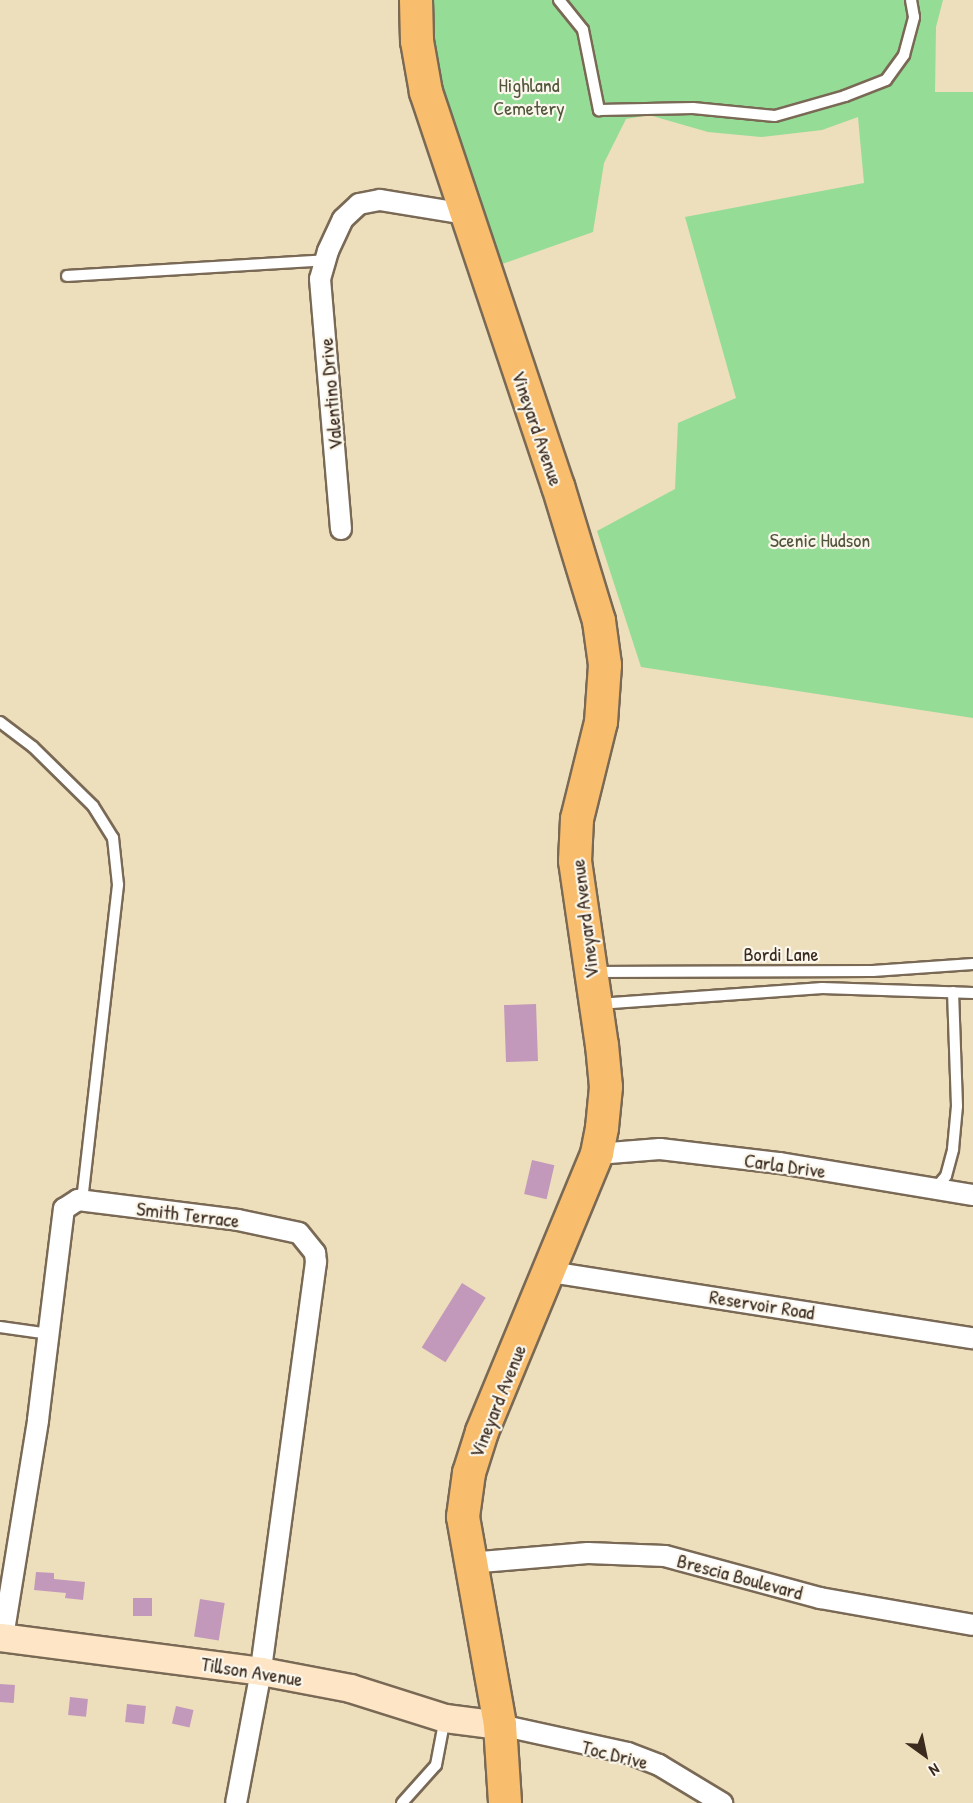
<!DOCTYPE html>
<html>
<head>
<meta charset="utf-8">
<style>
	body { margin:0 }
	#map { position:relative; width:973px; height:1803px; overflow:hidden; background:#eddebc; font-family:"Patrick Hand",sans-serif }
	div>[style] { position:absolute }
	.green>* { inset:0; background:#95dc96 }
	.building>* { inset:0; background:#c299ba; transform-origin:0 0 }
	.roads { filter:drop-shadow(2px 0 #796955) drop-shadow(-2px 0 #796955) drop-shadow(0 2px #796955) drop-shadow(0 -2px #796955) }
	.lane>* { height:10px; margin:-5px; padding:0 5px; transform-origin:5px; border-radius:5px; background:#fff }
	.street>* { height:20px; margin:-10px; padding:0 10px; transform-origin:10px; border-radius:10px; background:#fff }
	.secondary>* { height:27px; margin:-13.5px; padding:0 13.5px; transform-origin:13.5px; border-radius:13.5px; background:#fde5c5 }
	.primary>* { height:32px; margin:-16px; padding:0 16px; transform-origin:16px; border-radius:16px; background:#f9be6d }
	span { translate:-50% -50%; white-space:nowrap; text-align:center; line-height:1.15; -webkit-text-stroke:4.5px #fbf7ec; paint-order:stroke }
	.park-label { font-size:20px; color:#52563c }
	.street-label { font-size:20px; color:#3b2a1e }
	.north { position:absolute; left:895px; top:1725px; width:60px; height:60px; -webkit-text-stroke:4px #fbf7ec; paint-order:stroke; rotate:147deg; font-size:16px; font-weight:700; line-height:24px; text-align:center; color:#3b2a1e }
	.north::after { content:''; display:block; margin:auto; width:21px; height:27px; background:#3b2a1e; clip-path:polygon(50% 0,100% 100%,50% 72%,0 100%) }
</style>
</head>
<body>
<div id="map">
	<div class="green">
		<i style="clip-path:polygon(416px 0,943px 0,936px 27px,935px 92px,973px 92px,973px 718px,641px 667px,597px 531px,675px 489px,678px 423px,736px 398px,685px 217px,864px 183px,858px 117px,822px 130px,761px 137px,708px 132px,649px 115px,626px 119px,604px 163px,593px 232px,485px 270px)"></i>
	</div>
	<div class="building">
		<i style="left:536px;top:1004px;width:57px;height:32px;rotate:88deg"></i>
		<i style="left:532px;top:1160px;width:23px;height:35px;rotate:13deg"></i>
		<i style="left:462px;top:1283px;width:28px;height:76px;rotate:32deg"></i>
		<i style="clip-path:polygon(36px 1572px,54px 1573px,54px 1579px,85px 1582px,83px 1600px,65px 1598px,66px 1593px,34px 1590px)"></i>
		<i style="left:133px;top:1598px;width:19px;height:18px"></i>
		<i style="left:200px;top:1599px;width:25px;height:38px;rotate:9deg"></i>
		<i style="left:0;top:1684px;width:15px;height:18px;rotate:4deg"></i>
		<i style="left:70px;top:1697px;width:18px;height:18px;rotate:6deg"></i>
		<i style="left:127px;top:1704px;width:19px;height:18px;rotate:6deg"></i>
		<i style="left:176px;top:1706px;width:18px;height:18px;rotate:13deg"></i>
	</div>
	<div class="roads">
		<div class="lane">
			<i style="left:559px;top:0;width:38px;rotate:51deg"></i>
			<i style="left:583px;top:30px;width:82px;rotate:78.7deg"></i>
			<i style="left:599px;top:110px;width:94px;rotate:-1.2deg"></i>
			<i style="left:693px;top:108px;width:82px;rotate:5.6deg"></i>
			<i style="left:775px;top:116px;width:73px;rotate:-15.9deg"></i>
			<i style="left:845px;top:96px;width:44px;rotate:-21.3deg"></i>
			<i style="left:886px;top:80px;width:31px;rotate:-54deg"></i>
			<i style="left:904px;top:55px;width:39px;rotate:-75deg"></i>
			<i style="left:914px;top:17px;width:17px;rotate:-100deg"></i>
			<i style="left:67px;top:276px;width:258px;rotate:-3.5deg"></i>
			<i style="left:0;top:722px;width:41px;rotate:37.1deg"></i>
			<i style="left:33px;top:747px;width:84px;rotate:44.5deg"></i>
			<i style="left:93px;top:806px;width:38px;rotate:58deg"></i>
			<i style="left:113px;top:838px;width:47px;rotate:83.9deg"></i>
			<i style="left:118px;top:885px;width:317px;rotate:96.5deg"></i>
			<i style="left:593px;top:972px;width:280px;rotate:-0.2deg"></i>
			<i style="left:873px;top:971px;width:100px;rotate:-4deg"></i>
			<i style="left:598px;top:1004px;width:225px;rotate:-4.1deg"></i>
			<i style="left:822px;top:988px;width:151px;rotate:1.9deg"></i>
			<i style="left:935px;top:1189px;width:17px;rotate:-50deg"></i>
			<i style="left:946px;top:1176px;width:28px;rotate:-75deg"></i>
			<i style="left:953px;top:1149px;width:43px;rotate:-84.7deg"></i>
			<i style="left:957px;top:1106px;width:114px;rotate:-92deg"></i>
			<i style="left:0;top:1327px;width:50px;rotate:8deg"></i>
			<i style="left:402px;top:1803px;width:51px;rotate:-48.2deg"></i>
			<i style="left:436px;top:1765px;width:48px;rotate:-79.2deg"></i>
		</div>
		<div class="street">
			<i style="left:341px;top:529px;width:251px;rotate:-94.8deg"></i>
			<i style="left:320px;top:279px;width:29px;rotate:-74deg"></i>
			<i style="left:328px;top:251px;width:35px;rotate:-65deg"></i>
			<i style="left:343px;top:219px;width:22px;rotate:-43deg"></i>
			<i style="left:359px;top:204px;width:21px;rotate:-11deg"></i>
			<i style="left:380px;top:200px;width:87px;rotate:9.2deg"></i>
			<i style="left:597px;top:1154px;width:63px;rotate:-4.5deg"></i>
			<i style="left:660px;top:1149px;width:121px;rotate:6.7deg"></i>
			<i style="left:780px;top:1163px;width:196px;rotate:9.4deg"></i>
			<i style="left:550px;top:1272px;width:428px;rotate:8.9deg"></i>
			<i style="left:469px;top:1563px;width:119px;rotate:-4.8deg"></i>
			<i style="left:588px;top:1553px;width:77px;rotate:2.2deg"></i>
			<i style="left:665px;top:1556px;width:161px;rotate:15.2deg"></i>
			<i style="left:820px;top:1598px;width:155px;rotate:10deg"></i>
			<i style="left:3px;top:1637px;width:220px;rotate:-80.8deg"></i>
			<i style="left:38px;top:1420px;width:213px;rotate:-83deg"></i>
			<i style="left:64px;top:1209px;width:17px;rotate:-33deg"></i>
			<i style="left:78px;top:1200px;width:161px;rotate:7.1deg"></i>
			<i style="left:238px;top:1220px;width:62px;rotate:12deg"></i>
			<i style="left:299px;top:1233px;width:26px;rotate:51deg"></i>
			<i style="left:315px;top:1253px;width:9px;rotate:84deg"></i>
			<i style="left:316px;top:1262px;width:413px;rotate:97.7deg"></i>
			<i style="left:261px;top:1671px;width:134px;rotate:100.7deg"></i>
			<i style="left:500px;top:1725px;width:131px;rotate:12.3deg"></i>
			<i style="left:628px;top:1753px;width:33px;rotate:21deg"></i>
			<i style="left:659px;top:1765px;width:74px;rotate:31.1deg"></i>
		</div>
		<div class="secondary">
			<i style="left:0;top:1637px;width:263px;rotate:7.4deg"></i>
			<i style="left:261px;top:1671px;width:91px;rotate:10.8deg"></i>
			<i style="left:350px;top:1688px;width:100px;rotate:17.5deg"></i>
			<i style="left:445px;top:1718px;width:55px;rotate:7.3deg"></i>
		</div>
		<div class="primary">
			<i style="left:416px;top:0;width:41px;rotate:88.6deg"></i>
			<i style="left:417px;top:41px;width:52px;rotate:80deg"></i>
			<i style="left:426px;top:92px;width:416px;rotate:71.5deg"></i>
			<i style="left:558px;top:486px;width:141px;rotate:73.1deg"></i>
			<i style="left:599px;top:621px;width:44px;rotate:82.2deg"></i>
			<i style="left:605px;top:665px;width:57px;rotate:94deg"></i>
			<i style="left:601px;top:722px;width:100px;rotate:103.9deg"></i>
			<i style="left:577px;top:819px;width:42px;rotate:92.7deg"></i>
			<i style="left:575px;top:861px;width:186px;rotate:81.7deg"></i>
			<i style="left:602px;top:1045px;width:42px;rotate:84.6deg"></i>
			<i style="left:606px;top:1087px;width:41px;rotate:95.6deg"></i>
			<i style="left:602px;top:1128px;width:26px;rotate:101deg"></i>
			<i style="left:597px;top:1154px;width:301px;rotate:112.5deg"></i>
			<i style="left:482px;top:1432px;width:43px;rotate:107.6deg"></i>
			<i style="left:469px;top:1473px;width:44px;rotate:97.8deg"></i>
			<i style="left:463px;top:1517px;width:211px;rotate:79.9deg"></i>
			<i style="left:500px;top:1725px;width:78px;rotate:86.3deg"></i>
		</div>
	</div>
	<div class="park-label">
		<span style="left:529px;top:96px">Highland<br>Cemetery</span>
		<span style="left:820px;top:539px">Scenic Hudson</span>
	</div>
	<div class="street-label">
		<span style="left:330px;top:394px;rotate:-95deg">Valentino Drive</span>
		<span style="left:538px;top:428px;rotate:71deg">Vineyard Avenue</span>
		<span style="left:584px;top:919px;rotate:-97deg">Vineyard Avenue</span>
		<span style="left:781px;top:953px">Bordi Lane</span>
		<span style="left:785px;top:1165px;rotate:8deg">Carla Drive</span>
		<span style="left:188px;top:1214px;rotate:7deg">Smith Terrace</span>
		<span style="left:762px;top:1304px;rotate:9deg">Reservoir Road</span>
		<span style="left:497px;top:1401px;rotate:-68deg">Vineyard Avenue</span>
		<span style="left:740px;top:1576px;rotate:15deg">Brescia Boulevard</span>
		<span style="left:252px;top:1671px;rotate:9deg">Tillson Avenue</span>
		<span style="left:615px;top:1754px;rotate:14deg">Toc Drive</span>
	</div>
	<div class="north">N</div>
</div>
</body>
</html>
